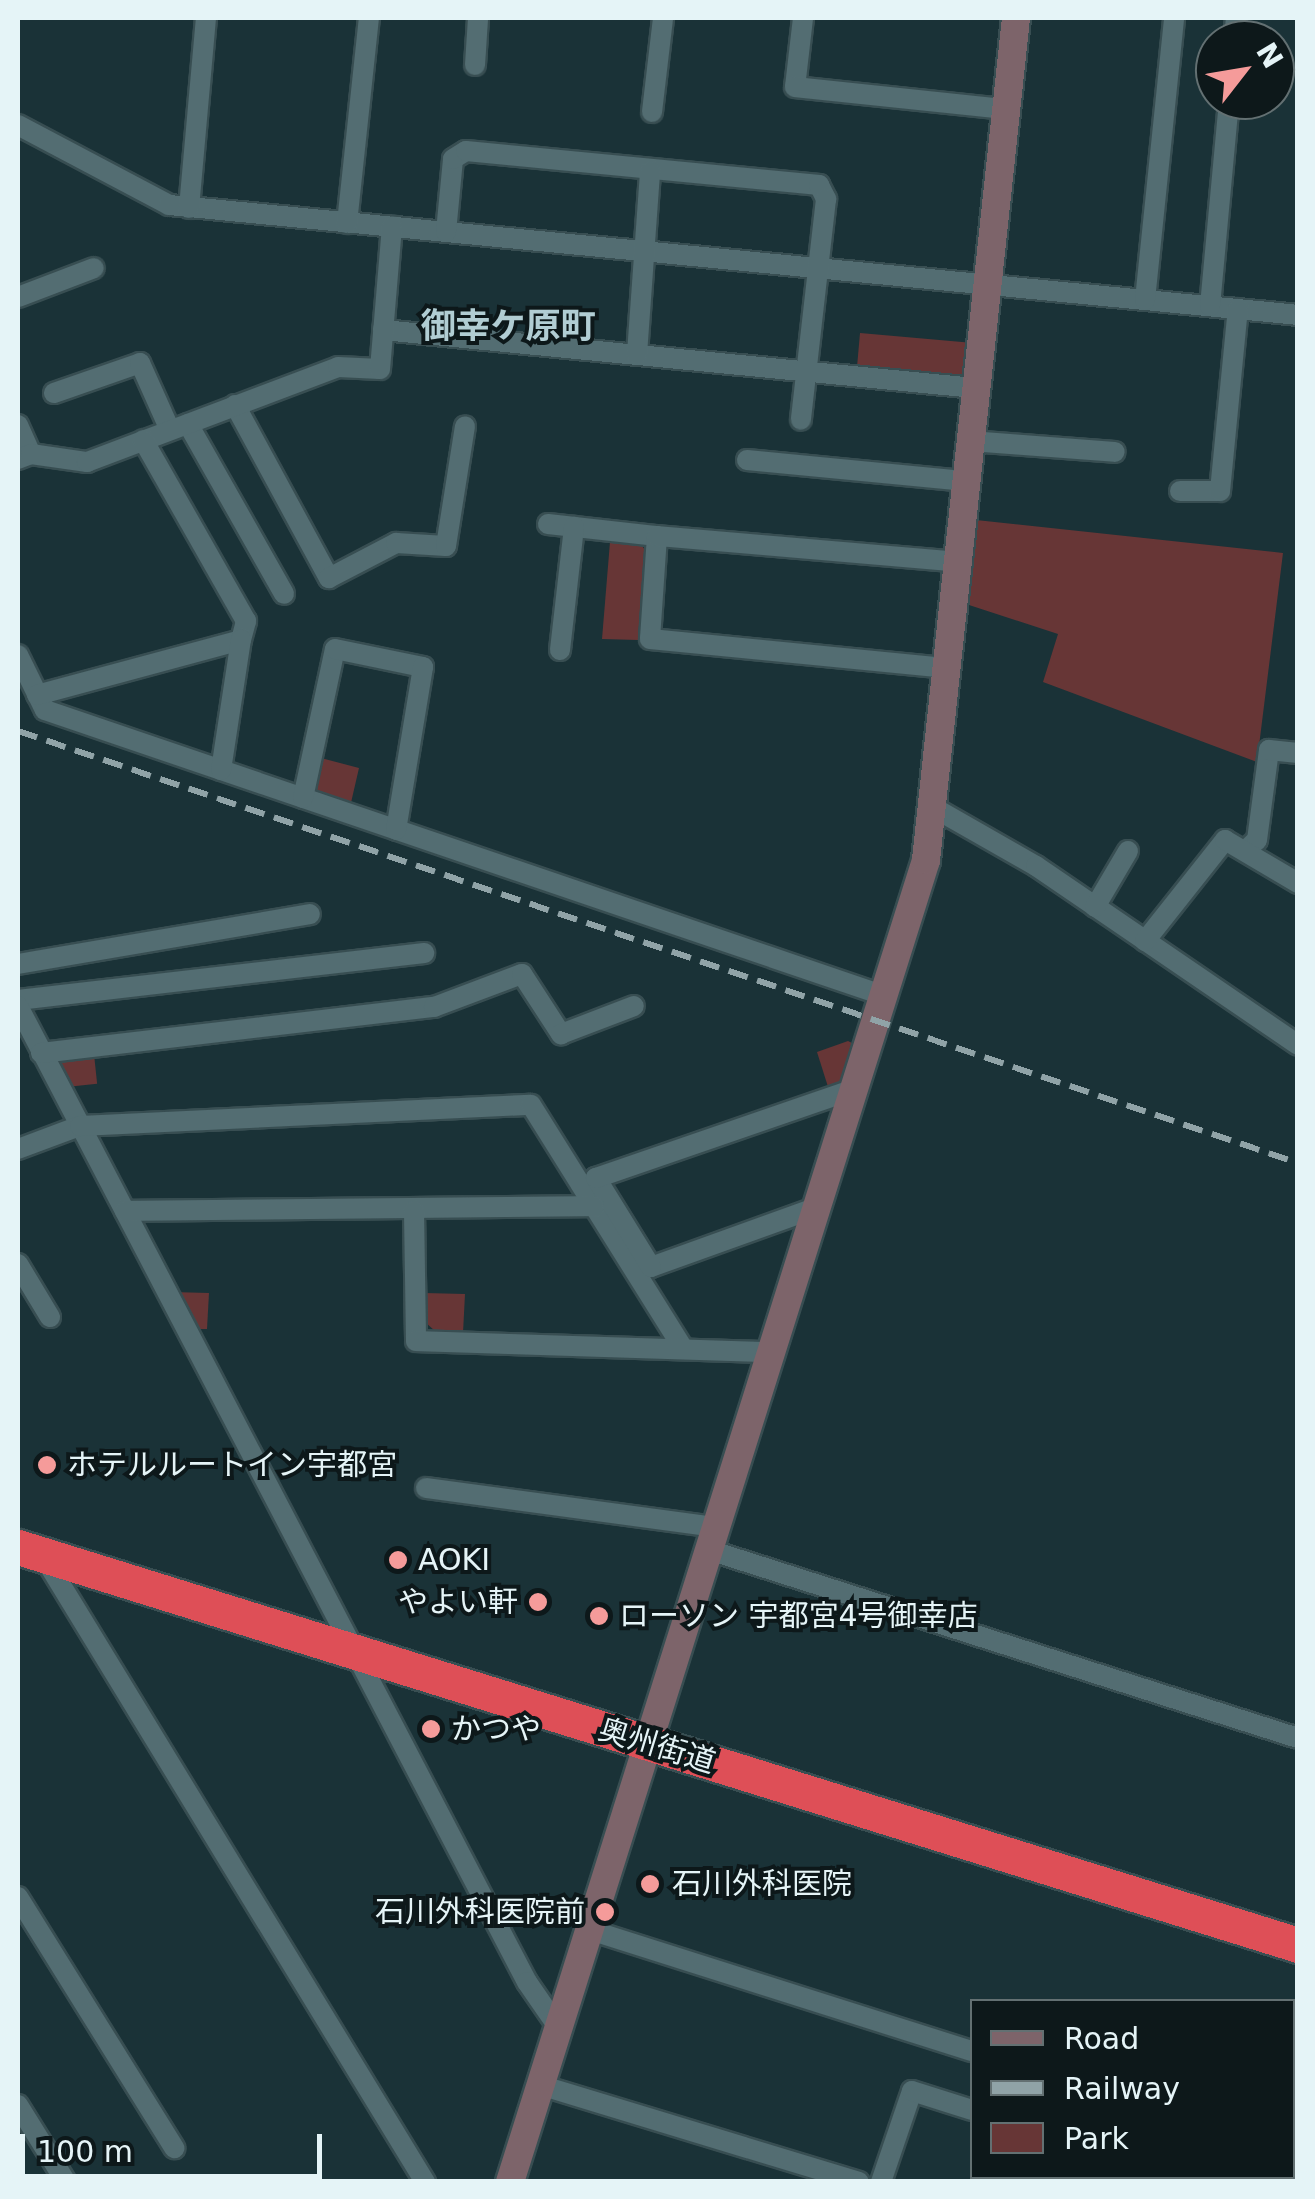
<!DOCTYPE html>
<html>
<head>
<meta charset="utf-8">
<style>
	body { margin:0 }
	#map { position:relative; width:1315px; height:2199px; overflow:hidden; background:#1a3237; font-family:"DejaVu Sans","Noto Sans JP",sans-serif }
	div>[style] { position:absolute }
	.green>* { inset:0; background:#673636; transform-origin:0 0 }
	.roads { filter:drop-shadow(2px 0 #384e52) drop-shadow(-2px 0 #384e52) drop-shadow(0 2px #384e52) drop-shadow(0 -2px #384e52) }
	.street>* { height:20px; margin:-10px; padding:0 10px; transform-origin:10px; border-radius:10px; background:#536d72 }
	.secondary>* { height:28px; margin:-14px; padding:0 14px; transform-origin:14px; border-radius:14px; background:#7d646a }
	.highway>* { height:35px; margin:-17.5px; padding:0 17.5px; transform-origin:17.5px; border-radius:17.5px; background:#de4f57 }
	.rail>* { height:6px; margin-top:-3px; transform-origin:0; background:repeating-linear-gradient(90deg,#90a3a7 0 20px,transparent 0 30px) }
	.dots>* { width:28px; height:28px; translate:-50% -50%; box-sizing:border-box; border:5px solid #0d181a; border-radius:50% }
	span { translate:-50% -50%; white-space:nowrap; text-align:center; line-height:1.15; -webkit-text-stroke:8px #0d181a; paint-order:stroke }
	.poi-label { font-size:30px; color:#e5f4f7 }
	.left { translate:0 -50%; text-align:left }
	.right { translate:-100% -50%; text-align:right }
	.street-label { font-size:30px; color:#e5f4f7 }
	.quarter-label { font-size:35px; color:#b1cdd3; font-weight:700 }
	.frame { position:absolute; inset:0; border:20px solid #e5f4f7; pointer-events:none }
	.legend { position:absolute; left:970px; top:1999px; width:325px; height:180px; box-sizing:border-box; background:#0d181a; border:2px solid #637072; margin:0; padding:12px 18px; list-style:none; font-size:30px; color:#e5f4f7 }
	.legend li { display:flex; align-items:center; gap:20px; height:50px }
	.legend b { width:50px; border:2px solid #637072 }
	.north { position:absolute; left:1195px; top:20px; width:100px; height:100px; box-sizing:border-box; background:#0d181a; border:2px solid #637072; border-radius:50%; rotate:59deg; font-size:28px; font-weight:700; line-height:40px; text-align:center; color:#e5f4f7 }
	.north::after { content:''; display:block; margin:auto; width:35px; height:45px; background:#f59b9a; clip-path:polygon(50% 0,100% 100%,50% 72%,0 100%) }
	.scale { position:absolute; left:20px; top:2134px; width:302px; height:45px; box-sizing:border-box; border:5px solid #e5f4f7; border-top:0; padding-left:12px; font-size:30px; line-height:35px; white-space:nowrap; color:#e5f4f7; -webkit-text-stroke:8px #0d181a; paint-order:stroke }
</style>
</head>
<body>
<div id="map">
	<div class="green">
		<i style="left:860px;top:333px;width:111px;height:37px;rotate:5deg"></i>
		<i style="clip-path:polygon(976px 520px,1283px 553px,1257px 762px,1043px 682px,1058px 634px,969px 605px)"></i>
		<i style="clip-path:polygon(610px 542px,640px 543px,645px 550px,638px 640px,602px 639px)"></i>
		<i style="clip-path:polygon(321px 758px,359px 768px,350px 807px,322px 800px,316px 790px)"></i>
		<i style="clip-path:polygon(848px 1041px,854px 1044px,842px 1085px,829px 1090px,817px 1052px)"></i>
		<i style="left:94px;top:1054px;width:30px;height:38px;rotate:84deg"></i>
		<i style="clip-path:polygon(171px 1292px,209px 1293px,207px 1329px,190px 1329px)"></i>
		<i style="clip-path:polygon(424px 1293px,465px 1294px,463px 1333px,436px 1332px,424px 1321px)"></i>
	</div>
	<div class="roads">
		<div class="street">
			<i style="left:803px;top:18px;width:69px;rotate:96.6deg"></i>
			<i style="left:795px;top:87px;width:211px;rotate:6deg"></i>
			<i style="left:1234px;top:40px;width:22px;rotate:-85deg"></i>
			<i style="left:475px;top:65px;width:47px;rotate:-86.3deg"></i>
			<i style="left:652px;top:112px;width:95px;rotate:-83.3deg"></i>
			<i style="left:18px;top:125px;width:171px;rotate:27.9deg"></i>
			<i style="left:169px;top:205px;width:1134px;rotate:5.56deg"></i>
			<i style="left:189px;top:208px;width:191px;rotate:-84.9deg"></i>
			<i style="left:347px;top:223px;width:206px;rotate:-83.9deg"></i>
			<i style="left:446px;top:232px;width:73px;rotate:-84.5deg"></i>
			<i style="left:453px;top:159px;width:15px;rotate:-32deg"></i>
			<i style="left:466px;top:151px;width:355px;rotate:5.5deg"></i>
			<i style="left:819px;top:185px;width:16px;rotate:63deg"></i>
			<i style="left:826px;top:199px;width:222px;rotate:96.5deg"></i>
			<i style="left:18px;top:297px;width:81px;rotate:-20.9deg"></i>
			<i style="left:1145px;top:300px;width:283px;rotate:-84.1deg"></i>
			<i style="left:1210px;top:306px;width:207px;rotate:-84.7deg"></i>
			<i style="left:383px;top:330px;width:595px;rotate:5.6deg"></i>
			<i style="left:637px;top:354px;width:183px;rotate:-85.9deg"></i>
			<i style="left:54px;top:393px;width:91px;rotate:-19.2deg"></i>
			<i style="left:140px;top:363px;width:73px;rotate:65.9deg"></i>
			<i style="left:235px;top:405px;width:197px;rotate:61.5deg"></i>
			<i style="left:329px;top:578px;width:76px;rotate:-27.6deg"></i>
			<i style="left:396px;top:543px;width:50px;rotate:3.4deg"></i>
			<i style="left:446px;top:546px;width:121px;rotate:-81deg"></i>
			<i style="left:188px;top:424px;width:195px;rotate:60.5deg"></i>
			<i style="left:18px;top:425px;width:32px;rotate:66deg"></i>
			<i style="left:970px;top:441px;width:145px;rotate:4.3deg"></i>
			<i style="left:18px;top:459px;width:14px;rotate:-21deg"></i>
			<i style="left:31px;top:454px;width:57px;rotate:8.1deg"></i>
			<i style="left:87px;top:462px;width:268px;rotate:-20.7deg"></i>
			<i style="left:338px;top:367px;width:42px;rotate:2.7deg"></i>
			<i style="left:380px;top:369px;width:143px;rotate:-85.2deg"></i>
			<i style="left:747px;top:460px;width:220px;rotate:5.5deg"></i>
			<i style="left:1180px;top:491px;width:40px"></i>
			<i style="left:1220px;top:491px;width:183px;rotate:-84.4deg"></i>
			<i style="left:548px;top:524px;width:110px;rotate:6.3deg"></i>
			<i style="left:657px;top:536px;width:103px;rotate:93.9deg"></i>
			<i style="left:650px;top:639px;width:299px;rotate:5.6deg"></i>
			<i style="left:657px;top:536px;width:302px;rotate:4.9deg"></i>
			<i style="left:560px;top:650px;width:124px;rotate:-83.5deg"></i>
			<i style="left:18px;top:655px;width:61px;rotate:63.9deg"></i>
			<i style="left:45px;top:710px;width:884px;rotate:18.8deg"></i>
			<i style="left:37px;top:695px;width:211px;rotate:-15.1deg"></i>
			<i style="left:241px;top:640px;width:20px;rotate:-75deg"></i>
			<i style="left:246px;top:621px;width:208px;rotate:-119.6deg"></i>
			<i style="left:221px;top:770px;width:132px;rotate:-81.3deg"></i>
			<i style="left:303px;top:798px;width:152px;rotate:-77.9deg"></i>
			<i style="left:335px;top:649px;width:90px;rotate:11.6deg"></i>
			<i style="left:423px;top:667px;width:165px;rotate:99.4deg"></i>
			<i style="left:936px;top:809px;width:115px;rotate:29.7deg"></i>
			<i style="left:1036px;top:866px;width:317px;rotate:34.3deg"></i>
			<i style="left:1245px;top:851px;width:16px;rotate:-43deg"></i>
			<i style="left:1257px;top:840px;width:91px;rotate:-82.4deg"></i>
			<i style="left:1269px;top:750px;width:29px;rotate:6deg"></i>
			<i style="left:1095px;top:907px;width:65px;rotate:-59.5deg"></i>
			<i style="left:1145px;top:941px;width:129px;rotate:-51.6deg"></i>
			<i style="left:1225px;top:840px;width:85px;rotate:30.5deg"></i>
			<i style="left:18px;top:964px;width:296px;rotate:-9.7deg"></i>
			<i style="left:18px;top:1000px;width:409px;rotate:-6.6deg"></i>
			<i style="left:18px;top:1006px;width:1101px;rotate:62.46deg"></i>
			<i style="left:527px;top:1982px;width:55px;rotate:55.4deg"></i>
			<i style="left:41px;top:1053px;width:396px;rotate:-6.7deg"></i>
			<i style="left:434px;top:1007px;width:94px;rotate:-20.6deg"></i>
			<i style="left:522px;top:974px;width:72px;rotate:57deg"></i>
			<i style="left:561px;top:1034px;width:78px;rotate:-21deg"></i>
			<i style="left:18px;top:1149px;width:66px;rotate:-20.4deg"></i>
			<i style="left:80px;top:1126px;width:451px;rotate:-2.7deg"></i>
			<i style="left:531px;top:1105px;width:285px;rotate:58deg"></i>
			<i style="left:815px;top:1208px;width:174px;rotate:160.2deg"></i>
			<i style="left:651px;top:1267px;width:105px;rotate:-121.7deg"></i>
			<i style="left:596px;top:1178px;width:271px;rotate:-19deg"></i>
			<i style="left:125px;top:1211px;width:469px;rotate:-0.6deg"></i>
			<i style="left:414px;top:1211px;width:130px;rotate:89.1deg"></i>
			<i style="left:416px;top:1341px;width:353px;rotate:1.8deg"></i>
			<i style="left:18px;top:1264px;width:62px;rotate:58.9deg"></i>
			<i style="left:426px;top:1488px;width:290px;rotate:7.7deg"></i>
			<i style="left:706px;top:1549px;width:621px;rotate:17.71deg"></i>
			<i style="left:42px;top:1554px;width:736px;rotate:58.62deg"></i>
			<i style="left:18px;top:1897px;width:296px;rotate:58.1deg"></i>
			<i style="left:590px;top:1930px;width:401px;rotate:17.6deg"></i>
			<i style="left:540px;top:2085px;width:333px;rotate:16.9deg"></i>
			<i style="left:18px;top:2105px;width:91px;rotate:58.1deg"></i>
			<i style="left:1292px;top:2151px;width:6px;rotate:18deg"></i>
			<i style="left:881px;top:2182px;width:96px;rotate:-71.2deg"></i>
			<i style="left:912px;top:2091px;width:63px;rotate:17.6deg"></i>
			<i style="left:1219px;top:2182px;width:6px;rotate:-72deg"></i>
		</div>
		<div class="secondary">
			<i style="left:510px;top:2182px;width:1386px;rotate:-72.53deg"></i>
			<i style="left:926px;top:860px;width:847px;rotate:-83.9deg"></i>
		</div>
		<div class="highway">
			<i style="left:18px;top:1547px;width:1340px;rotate:17.27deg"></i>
		</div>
	</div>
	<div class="rail">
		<i style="left:18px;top:731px;width:1351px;rotate:18.65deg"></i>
	</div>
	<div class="dots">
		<i style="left:47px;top:1465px;background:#f59b9a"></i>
		<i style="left:398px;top:1560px;background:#f59b9a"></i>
		<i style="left:538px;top:1602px;background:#f59b9a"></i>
		<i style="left:599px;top:1616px;background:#f59b9a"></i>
		<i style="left:431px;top:1729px;background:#f59b9a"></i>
		<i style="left:650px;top:1884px;background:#f59b9a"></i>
		<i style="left:605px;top:1912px;background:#f59b9a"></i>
	</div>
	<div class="poi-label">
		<span class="left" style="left:67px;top:1465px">ホテルルートイン宇都宮</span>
		<span class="left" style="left:418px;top:1560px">AOKI</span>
		<span class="right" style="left:518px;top:1602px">やよい軒</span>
		<span class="left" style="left:619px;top:1616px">ローソン 宇都宮4号御幸店</span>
		<span class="left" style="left:451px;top:1729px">かつや</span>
		<span class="left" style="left:672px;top:1884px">石川外科医院</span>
		<span class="right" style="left:585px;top:1912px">石川外科医院前</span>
	</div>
	<div class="street-label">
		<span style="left:657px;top:1746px;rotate:17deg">奥州街道</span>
	</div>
	<div class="quarter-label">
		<span style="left:508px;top:326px">御幸ケ原町</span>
	</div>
	<div class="frame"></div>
	<ul class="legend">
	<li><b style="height:12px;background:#7d646a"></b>Road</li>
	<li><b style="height:12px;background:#90a3a7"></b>Railway</li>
	<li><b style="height:28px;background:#673636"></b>Park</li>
	</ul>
	<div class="north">N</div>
	<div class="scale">100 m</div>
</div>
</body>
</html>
